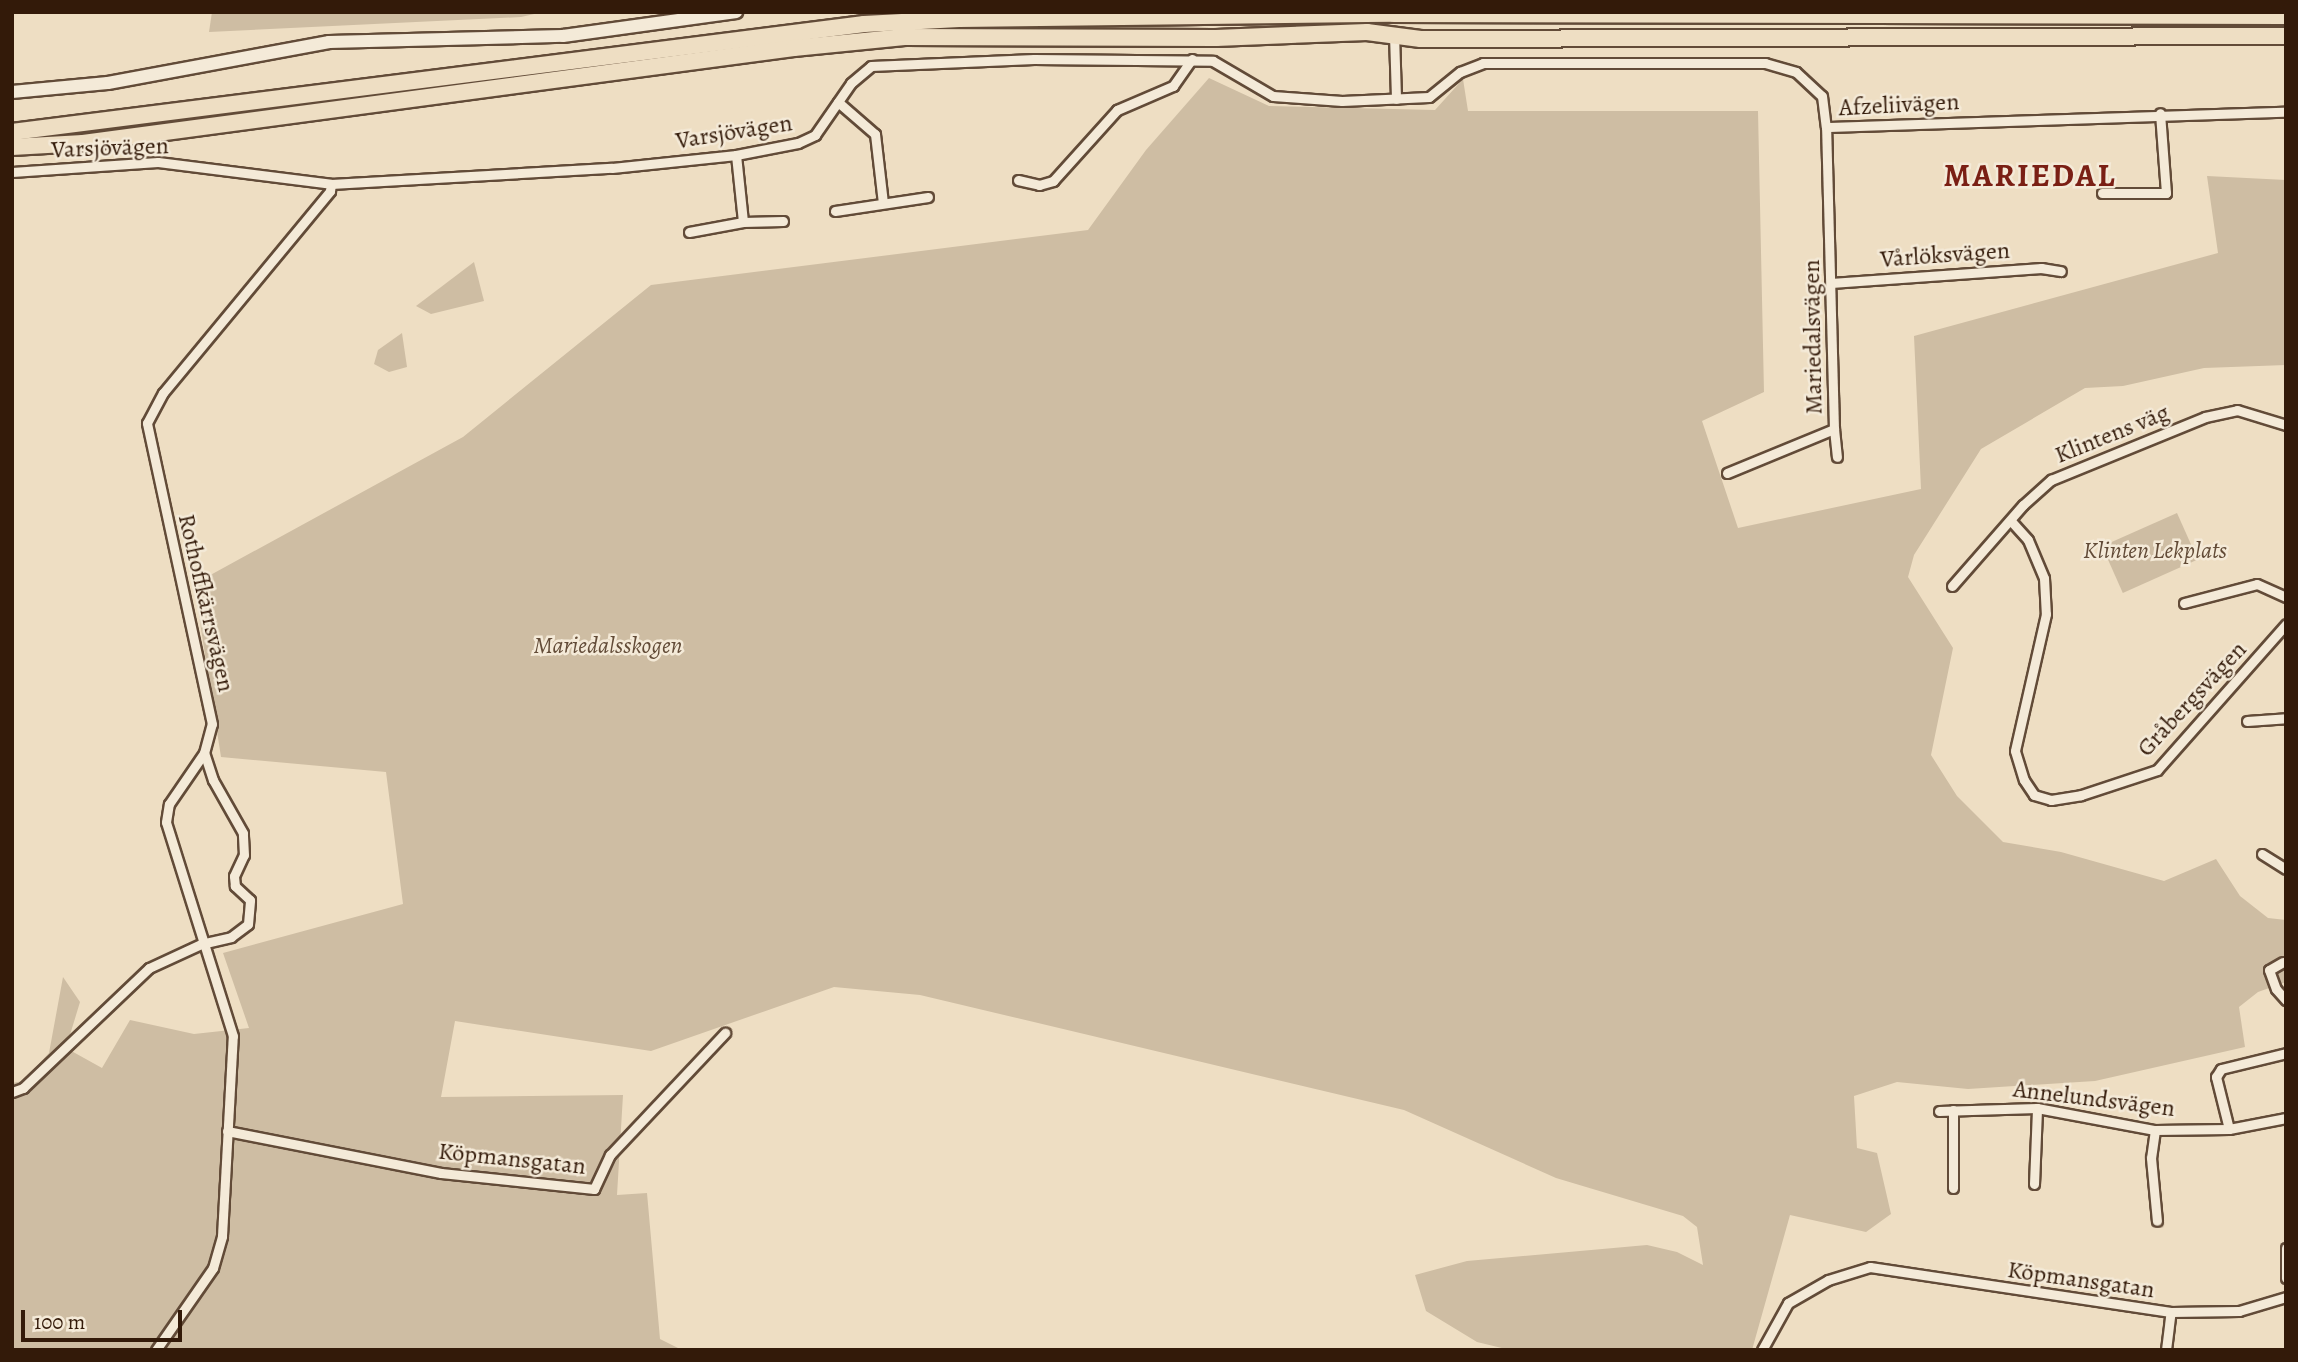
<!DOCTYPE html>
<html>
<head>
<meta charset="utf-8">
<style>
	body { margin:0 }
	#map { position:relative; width:2298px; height:1362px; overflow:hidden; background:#eedec3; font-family:Alegreya,serif }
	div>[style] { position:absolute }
	.green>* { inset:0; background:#cebda3; transform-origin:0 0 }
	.roads { filter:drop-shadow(2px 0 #624b38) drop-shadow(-2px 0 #624b38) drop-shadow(0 2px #624b38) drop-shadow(0 -2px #624b38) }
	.street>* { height:9px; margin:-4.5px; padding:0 4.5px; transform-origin:4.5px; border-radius:4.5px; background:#f4ead8 }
	.secondary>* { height:12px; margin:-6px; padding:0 6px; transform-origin:6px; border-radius:6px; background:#f4ead8 }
	.highway>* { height:16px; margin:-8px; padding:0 8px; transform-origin:8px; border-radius:8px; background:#eedec3 }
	span { translate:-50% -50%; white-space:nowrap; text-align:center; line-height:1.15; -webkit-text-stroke:5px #f4ead8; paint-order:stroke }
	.street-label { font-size:24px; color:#331a09 }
	.park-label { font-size:24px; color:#624b37; font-style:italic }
	.district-label { font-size:32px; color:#7a1f14; font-weight:700; letter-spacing:2px }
	.frame { position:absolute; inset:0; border:14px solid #331a09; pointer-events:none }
	.scale { position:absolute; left:21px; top:1310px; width:161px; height:32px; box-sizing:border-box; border:4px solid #331a09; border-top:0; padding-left:9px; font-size:21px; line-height:24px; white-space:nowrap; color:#331a09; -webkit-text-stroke:5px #f4ead8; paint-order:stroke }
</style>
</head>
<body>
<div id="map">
	<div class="green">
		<i style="clip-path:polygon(212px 12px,543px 12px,521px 17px,209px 32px)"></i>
		<i style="clip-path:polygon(1209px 78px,1269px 106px,1435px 110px,1463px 79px,1468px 111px,1758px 111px,1764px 392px,1702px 421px,1738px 528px,1921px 489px,1914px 336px,2218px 253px,2207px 176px,2286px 180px,2286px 365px,2204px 368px,2123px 386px,2085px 388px,1981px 449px,1914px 555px,1908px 577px,1953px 648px,1931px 755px,1957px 796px,2003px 842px,2061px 852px,2164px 881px,2216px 859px,2240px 896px,2268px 918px,2286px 920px,2286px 982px,2258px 992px,2239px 1007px,2245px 1047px,2095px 1081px,1968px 1089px,1897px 1082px,1854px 1096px,1857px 1148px,1877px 1153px,1891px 1214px,1866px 1232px,1790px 1215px,1752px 1350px,1510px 1350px,1477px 1342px,1426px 1311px,1415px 1275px,1467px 1261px,1647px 1245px,1677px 1252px,1703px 1265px,1697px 1227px,1683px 1216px,1556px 1178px,1404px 1110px,920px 995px,834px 987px,651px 1051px,455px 1021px,441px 1097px,623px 1095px,617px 1195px,647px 1193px,660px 1339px,682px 1350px,12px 1350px,12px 1083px,23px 1081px,49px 1053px,63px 977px,80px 1002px,66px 1048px,102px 1068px,130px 1020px,194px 1034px,249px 1028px,223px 953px,403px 904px,386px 772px,221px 757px,194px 584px,463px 437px,651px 285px,1088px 230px,1146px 150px)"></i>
		<i style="clip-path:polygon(474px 262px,484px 301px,431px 314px,416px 306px)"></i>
		<i style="clip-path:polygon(402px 333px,407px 367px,389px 372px,374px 364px,378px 350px)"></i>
		<i style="left:2177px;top:513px;width:51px;height:82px;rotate:66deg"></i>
	</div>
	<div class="roads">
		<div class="street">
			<i style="left:1394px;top:34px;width:65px;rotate:88.2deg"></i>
			<i style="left:838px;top:102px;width:49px;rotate:40.9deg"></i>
			<i style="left:875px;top:134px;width:69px;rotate:83.4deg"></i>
			<i style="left:736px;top:155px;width:67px;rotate:84deg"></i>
			<i style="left:12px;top:172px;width:146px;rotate:-3.9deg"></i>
			<i style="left:158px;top:162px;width:174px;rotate:7.2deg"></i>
			<i style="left:331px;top:184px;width:281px;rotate:-3.3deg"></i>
			<i style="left:612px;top:168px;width:125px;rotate:-6deg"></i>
			<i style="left:736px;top:155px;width:63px;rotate:-11deg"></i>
			<i style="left:798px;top:143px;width:19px;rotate:-25deg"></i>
			<i style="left:815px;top:135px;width:63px;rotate:-55.3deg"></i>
			<i style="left:851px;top:83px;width:26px;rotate:-40deg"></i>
			<i style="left:871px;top:66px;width:163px;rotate:-2.5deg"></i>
			<i style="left:1034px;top:59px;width:179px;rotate:0.6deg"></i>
			<i style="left:1213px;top:61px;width:69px;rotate:30.3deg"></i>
			<i style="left:1273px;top:96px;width:69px;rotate:4.1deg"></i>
			<i style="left:1342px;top:101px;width:87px;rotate:-2.6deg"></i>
			<i style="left:1429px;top:97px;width:40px;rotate:-39deg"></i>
			<i style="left:1460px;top:72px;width:25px;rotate:-21deg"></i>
			<i style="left:1483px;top:63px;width:282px"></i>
			<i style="left:1765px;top:63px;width:32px;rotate:16deg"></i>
			<i style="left:1796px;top:72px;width:35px;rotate:43deg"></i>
			<i style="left:1822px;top:96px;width:31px;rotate:83deg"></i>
			<i style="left:1826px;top:127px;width:460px;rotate:-1.9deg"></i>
			<i style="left:1018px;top:180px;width:22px;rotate:13deg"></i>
			<i style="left:1039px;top:185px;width:15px;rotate:-16deg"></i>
			<i style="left:1053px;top:181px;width:96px;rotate:-48deg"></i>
			<i style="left:1117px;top:110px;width:61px;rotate:-23.2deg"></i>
			<i style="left:1173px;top:86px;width:33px;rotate:-55deg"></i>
			<i style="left:2102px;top:193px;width:64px"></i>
			<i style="left:2166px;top:193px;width:80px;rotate:-94.3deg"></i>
			<i style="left:835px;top:211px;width:94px;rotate:-8.6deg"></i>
			<i style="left:689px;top:232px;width:55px;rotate:-10.5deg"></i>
			<i style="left:743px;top:222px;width:40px;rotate:-1.4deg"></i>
			<i style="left:1831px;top:283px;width:211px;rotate:-4.1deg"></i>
			<i style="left:2041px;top:268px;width:20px;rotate:9deg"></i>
			<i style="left:1834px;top:429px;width:28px;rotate:84deg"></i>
			<i style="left:1727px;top:473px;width:116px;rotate:-22.4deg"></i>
			<i style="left:1834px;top:429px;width:302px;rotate:-91.5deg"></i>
			<i style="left:2011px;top:521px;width:25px;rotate:48deg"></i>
			<i style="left:2028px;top:540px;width:41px;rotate:67.2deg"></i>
			<i style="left:2044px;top:578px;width:36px;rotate:87deg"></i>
			<i style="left:2046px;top:614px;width:140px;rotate:102.8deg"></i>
			<i style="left:2015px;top:751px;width:30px;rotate:73deg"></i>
			<i style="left:2024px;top:780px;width:18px;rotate:56deg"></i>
			<i style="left:2034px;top:795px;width:18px;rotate:16deg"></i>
			<i style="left:2051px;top:800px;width:30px;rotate:-9deg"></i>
			<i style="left:2081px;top:795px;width:80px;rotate:-18.2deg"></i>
			<i style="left:2157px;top:770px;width:195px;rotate:-48.5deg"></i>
			<i style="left:1952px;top:586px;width:108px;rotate:-48.8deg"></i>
			<i style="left:2023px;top:505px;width:38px;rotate:-42deg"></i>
			<i style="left:2051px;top:480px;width:166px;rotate:-22.2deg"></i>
			<i style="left:2205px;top:417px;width:33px;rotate:-12deg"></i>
			<i style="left:2237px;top:410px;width:51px;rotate:17deg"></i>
			<i style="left:2184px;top:603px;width:75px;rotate:-14.6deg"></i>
			<i style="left:2257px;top:584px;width:32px;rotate:24deg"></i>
			<i style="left:2247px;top:721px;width:39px;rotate:-4deg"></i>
			<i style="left:2262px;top:854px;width:28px;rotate:32deg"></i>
			<i style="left:2283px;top:962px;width:16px;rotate:150deg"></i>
			<i style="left:2269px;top:970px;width:20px;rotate:70deg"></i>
			<i style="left:2276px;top:989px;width:15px;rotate:48deg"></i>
			<i style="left:12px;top:1092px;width:12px;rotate:-20deg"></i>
			<i style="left:23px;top:1088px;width:174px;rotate:-43.6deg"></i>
			<i style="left:149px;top:968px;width:57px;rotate:-24.8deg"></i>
			<i style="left:201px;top:944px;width:31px;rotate:-13deg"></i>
			<i style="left:231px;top:937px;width:21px;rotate:-37deg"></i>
			<i style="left:248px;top:924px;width:24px;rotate:-85deg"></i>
			<i style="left:250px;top:900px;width:21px;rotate:-137deg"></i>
			<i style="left:235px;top:886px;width:10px;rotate:-96deg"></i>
			<i style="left:234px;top:876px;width:23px;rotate:-65deg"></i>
			<i style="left:244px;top:855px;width:22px;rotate:-93deg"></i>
			<i style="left:243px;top:833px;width:61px;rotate:-119.5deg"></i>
			<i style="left:213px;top:780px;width:28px;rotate:-108deg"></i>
			<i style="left:1939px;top:1111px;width:98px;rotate:-1.8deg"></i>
			<i style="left:2037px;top:1108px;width:120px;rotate:10.6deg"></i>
			<i style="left:2155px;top:1130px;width:74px;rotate:-0.8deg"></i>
			<i style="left:2229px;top:1129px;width:58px;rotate:-10.9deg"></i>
			<i style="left:2229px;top:1129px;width:54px;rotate:-104deg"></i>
			<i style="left:2216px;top:1077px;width:9px;rotate:-58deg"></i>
			<i style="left:2221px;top:1069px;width:67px;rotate:-13.8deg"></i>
			<i style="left:2155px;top:1130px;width:28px;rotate:98deg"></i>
			<i style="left:2151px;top:1158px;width:63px;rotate:84.6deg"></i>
			<i style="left:227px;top:1131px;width:218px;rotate:11.1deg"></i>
			<i style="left:441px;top:1173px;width:154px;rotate:6deg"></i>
			<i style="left:594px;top:1189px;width:38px;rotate:-65deg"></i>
			<i style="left:610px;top:1155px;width:168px;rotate:-46.7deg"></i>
			<i style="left:2034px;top:1184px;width:76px;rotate:-87.7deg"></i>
			<i style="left:1953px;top:1188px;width:78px;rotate:-90deg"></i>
			<i style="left:2286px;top:1248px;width:30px;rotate:90deg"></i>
			<i style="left:156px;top:1350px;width:100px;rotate:-55.2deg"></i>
			<i style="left:213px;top:1268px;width:33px;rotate:-74deg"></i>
			<i style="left:222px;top:1236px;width:200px;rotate:-86.9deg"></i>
			<i style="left:233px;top:1036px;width:224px;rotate:-107.4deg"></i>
			<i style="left:166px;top:822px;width:18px;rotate:-81deg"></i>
			<i style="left:169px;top:804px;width:62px;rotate:-55.5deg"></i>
			<i style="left:204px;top:753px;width:30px;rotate:-75deg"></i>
			<i style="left:212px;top:724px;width:308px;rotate:-102.2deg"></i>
			<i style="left:147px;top:423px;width:34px;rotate:-62deg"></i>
			<i style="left:163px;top:393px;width:262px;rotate:-50.4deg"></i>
			<i style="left:330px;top:191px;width:7px;rotate:-82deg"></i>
			<i style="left:1762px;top:1350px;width:54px;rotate:-61deg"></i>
			<i style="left:1788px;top:1303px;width:46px;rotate:-29.9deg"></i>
			<i style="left:1828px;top:1280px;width:44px;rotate:-17.2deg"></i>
			<i style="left:1870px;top:1267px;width:304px;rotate:8.5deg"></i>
			<i style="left:2171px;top:1312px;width:68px;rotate:-0.8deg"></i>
			<i style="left:2239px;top:1311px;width:49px;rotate:-16.6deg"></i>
			<i style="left:2166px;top:1350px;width:38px;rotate:-83deg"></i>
		</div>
		<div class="secondary">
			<i style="left:12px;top:92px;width:96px;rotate:-5.4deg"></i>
			<i style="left:108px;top:83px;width:225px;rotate:-10.5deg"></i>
			<i style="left:329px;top:42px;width:234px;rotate:-1.5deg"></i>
			<i style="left:563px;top:36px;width:175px;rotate:-7.9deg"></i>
		</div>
		<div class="highway">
			<i style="left:12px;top:132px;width:859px;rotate:-7.22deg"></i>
			<i style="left:864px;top:24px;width:95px;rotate:-3deg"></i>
			<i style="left:959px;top:19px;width:435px;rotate:-0.7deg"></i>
			<i style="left:1394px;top:14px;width:892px;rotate:0.13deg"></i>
			<i style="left:12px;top:147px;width:71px;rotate:-3.2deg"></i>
			<i style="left:83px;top:143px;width:717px;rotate:-7.61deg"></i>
			<i style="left:794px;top:48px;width:111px;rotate:-5.7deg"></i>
			<i style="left:904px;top:37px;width:312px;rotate:0.2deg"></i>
			<i style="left:1216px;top:38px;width:151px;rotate:-2.3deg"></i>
			<i style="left:1367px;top:32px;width:54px;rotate:7.4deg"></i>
			<i style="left:1421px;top:39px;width:865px;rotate:-0.2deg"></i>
		</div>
	</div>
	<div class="street-label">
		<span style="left:1899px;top:105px;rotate:-3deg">Afzeliivägen</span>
		<span style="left:734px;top:132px;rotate:-9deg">Varsjövägen</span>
		<span style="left:110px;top:148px;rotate:-2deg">Varsjövägen</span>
		<span style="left:1945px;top:255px;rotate:-4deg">Vårlöksvägen</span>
		<span style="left:1813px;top:337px;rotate:-91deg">Mariedalsvägen</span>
		<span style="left:2112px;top:434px;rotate:-22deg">Klintens väg</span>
		<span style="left:206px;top:603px;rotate:77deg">Rothoffkärrsvägen</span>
		<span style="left:2192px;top:699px;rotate:-47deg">Gråbergsvägen</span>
		<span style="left:2094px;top:1099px;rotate:7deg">Annelundsvägen</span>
		<span style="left:512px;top:1159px;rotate:6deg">Köpmansgatan</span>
		<span style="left:2081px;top:1280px;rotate:8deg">Köpmansgatan</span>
	</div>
	<div class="park-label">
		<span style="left:2155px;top:551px">Klinten Lekplats</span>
		<span style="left:608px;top:646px">Mariedalsskogen</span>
	</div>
	<div class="district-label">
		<span style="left:2030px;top:175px">MARIEDAL</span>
	</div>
	<div class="frame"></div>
	<div class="scale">100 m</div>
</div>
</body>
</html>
